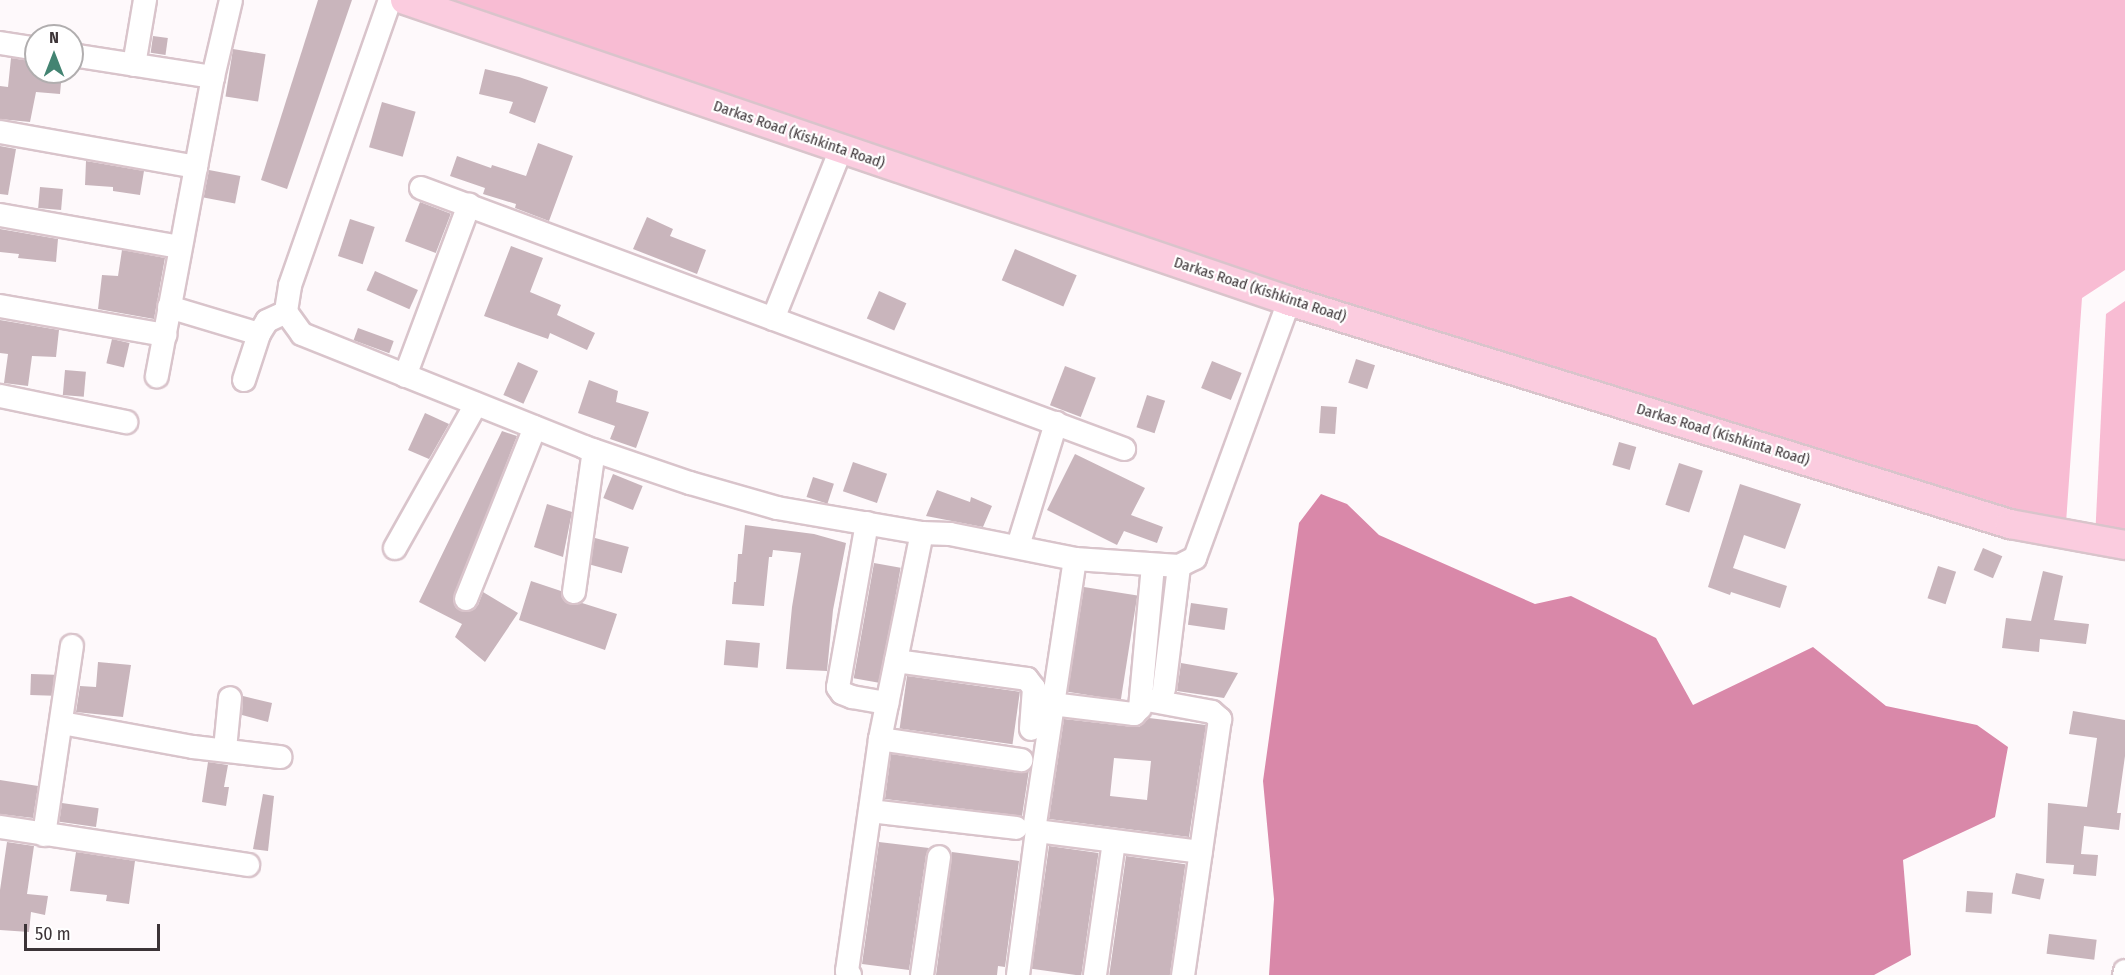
<!DOCTYPE html>
<html>
<head>
<meta charset="utf-8">
<style>
	body { margin:0 }
	#map { position:relative; width:2125px; height:975px; overflow:hidden; background:#fef9fb; font-family:"Fira Sans Condensed",sans-serif }
	div>[style] { position:absolute }
	.green>* { inset:0; background:#f8bcd3 }
	.water>* { inset:0; background:#d988a9 }
	.building>* { inset:0; background:#c9b5bc; transform-origin:0 0 }
	.roads { filter:drop-shadow(2px 0 #d9c4cb) drop-shadow(-2px 0 #d9c4cb) drop-shadow(0 2px #d9c4cb) drop-shadow(0 -2px #d9c4cb) }
	.minor>* { height:22px; margin:-11px; padding:0 11px; transform-origin:11px; border-radius:11px; background:#fff }
	.major>* { height:28px; margin:-14px; padding:0 14px; transform-origin:14px; border-radius:14px; background:#fbccdf }
	span { translate:-50% -50%; white-space:nowrap; text-align:center; line-height:1.15; -webkit-text-stroke:4.5px #fff; paint-order:stroke }
	.street-label { font-size:15px; color:#3c3437 }
	.north { position:absolute; left:24px; top:24px; width:60px; height:60px; box-sizing:border-box; background:#fff; border:2px solid #b1aeaf; border-radius:50%; rotate:0deg; font-size:16px; font-weight:700; line-height:24px; text-align:center; color:#3c3437 }
	.north::after { content:''; display:block; margin:auto; width:21px; height:27px; background:#438472; clip-path:polygon(50% 0,100% 100%,50% 72%,0 100%) }
	.scale { position:absolute; left:24px; top:924px; width:136px; height:27px; box-sizing:border-box; border:3px solid #3c3437; border-top:0; padding-left:8px; font-size:18px; line-height:21px; white-space:nowrap; color:#3c3437; -webkit-text-stroke:4px #fff; paint-order:stroke }
</style>
</head>
<body>
<div id="map">
	<div class="green">
		<i style="clip-path:polygon(438px 0,2125px 0,2125px 270px,2082px 298px,2065px 537px,1539px 368px,450px 10px)"></i>
		<i style="clip-path:polygon(2125px 301px,2125px 542px,2095px 539px,2106px 314px)"></i>
	</div>
	<div class="water">
		<i style="clip-path:polygon(1321px 494px,1347px 504px,1379px 535px,1535px 604px,1571px 596px,1656px 638px,1693px 705px,1813px 647px,1886px 706px,1977px 725px,2008px 747px,1995px 817px,1903px 860px,1911px 955px,1874px 975px,1269px 975px,1274px 899px,1263px 781px,1299px 523px)"></i>
	</div>
	<div class="building">
		<i style="clip-path:polygon(318px 0,352px 0,287px 189px,261px 180px)"></i>
		<i style="left:153px;top:36px;width:15px;height:17px;rotate:8deg"></i>
		<i style="left:233px;top:49px;width:33px;height:48px;rotate:9deg"></i>
		<i style="clip-path:polygon(11px 58px,36px 62px,35px 72px,62px 72px,60px 94px,36px 92px,30px 122px,0 119px,0 86px,8px 87px)"></i>
		<i style="clip-path:polygon(485px 69px,519px 77px,548px 87px,535px 123px,509px 113px,513px 102px,479px 94px)"></i>
		<i style="left:382px;top:102px;width:35px;height:47px;rotate:16deg"></i>
		<i style="clip-path:polygon(538px 143px,573px 156px,549px 221px,515px 208px,516px 204px,483px 194px,485px 188px,450px 176px,457px 156px,491px 168px,492px 165px,526px 176px)"></i>
		<i style="clip-path:polygon(0 146px,16px 149px,8px 195px,0 194px)"></i>
		<i style="clip-path:polygon(86px 161px,144px 171px,140px 195px,113px 191px,113px 187px,85px 185px)"></i>
		<i style="left:209px;top:170px;width:32px;height:28px;rotate:11deg"></i>
		<i style="left:40px;top:187px;width:23px;height:21px;rotate:5deg"></i>
		<i style="left:420px;top:202px;width:33px;height:42px;rotate:21deg"></i>
		<i style="clip-path:polygon(647px 217px,673px 229px,670px 236px,706px 250px,697px 274px,633px 249px)"></i>
		<i style="left:350px;top:219px;width:26px;height:39px;rotate:18deg"></i>
		<i style="clip-path:polygon(0 229px,58px 239px,56px 262px,18px 258px,19px 254px,0 252px)"></i>
		<i style="clip-path:polygon(511px 246px,543px 258px,530px 292px,561px 305px,557px 315px,595px 333px,587px 350px,550px 333px,548px 339px,484px 316px)"></i>
		<i style="left:1015px;top:249px;width:67px;height:34px;rotate:23deg"></i>
		<i style="clip-path:polygon(122px 250px,165px 258px,154px 319px,98px 309px,102px 275px,118px 276px)"></i>
		<i style="left:375px;top:271px;width:47px;height:21px;rotate:24deg"></i>
		<i style="left:879px;top:291px;width:30px;height:30px;rotate:24deg"></i>
		<i style="clip-path:polygon(0 320px,59px 330px,56px 357px,32px 356px,28px 386px,4px 383px,8px 354px,0 353px)"></i>
		<i style="left:358px;top:328px;width:38px;height:13px;rotate:20deg"></i>
		<i style="left:112px;top:339px;width:18px;height:25px;rotate:13deg"></i>
		<i style="left:1356px;top:359px;width:20px;height:25px;rotate:18deg"></i>
		<i style="left:1212px;top:361px;width:32px;height:29px;rotate:22deg"></i>
		<i style="left:518px;top:362px;width:22px;height:36px;rotate:24deg"></i>
		<i style="left:1065px;top:366px;width:33px;height:42px;rotate:21deg"></i>
		<i style="left:65px;top:370px;width:21px;height:25px;rotate:5deg"></i>
		<i style="clip-path:polygon(589px 380px,618px 391px,616px 402px,649px 412px,636px 448px,610px 439px,615px 426px,578px 413px)"></i>
		<i style="left:1147px;top:395px;width:19px;height:34px;rotate:18deg"></i>
		<i style="left:1321px;top:406px;width:16px;height:27px;rotate:4deg"></i>
		<i style="clip-path:polygon(425px 413px,449px 424px,429px 459px,408px 450px)"></i>
		<i style="clip-path:polygon(502px 431px,517px 436px,453px 600px,456px 608px,468px 612px,478px 605px,483px 592px,518px 613px,485px 662px,455px 637px,462px 624px,419px 602px)"></i>
		<i style="left:1619px;top:442px;width:18px;height:24px;rotate:16deg"></i>
		<i style="clip-path:polygon(1075px 454px,1145px 488px,1131px 515px,1163px 527px,1157px 543px,1124px 531px,1117px 545px,1047px 510px)"></i>
		<i style="left:853px;top:462px;width:36px;height:31px;rotate:19deg"></i>
		<i style="left:1679px;top:463px;width:25px;height:44px;rotate:18deg"></i>
		<i style="left:613px;top:474px;width:32px;height:26px;rotate:22deg"></i>
		<i style="left:813px;top:477px;width:22px;height:21px;rotate:18deg"></i>
		<i style="clip-path:polygon(1740px 484px,1801px 504px,1785px 549px,1744px 535px,1733px 568px,1787px 586px,1780px 608px,1731px 592px,1730px 595px,1708px 587px)"></i>
		<i style="clip-path:polygon(937px 490px,970px 502px,971px 497px,992px 506px,983px 527px,926px 516px)"></i>
		<i style="clip-path:polygon(547px 504px,572px 512px,563px 557px,534px 547px)"></i>
		<i style="clip-path:polygon(745px 525px,814px 534px,846px 543px,833px 610px,827px 671px,786px 669px,792px 607px,801px 553px,773px 550px,772px 557px,769px 557px,764px 606px,732px 604px,734px 582px,736px 582px,738px 554px,742px 554px)"></i>
		<i style="left:595px;top:538px;width:35px;height:27px;rotate:15deg"></i>
		<i style="left:1983px;top:548px;width:21px;height:24px;rotate:23deg"></i>
		<i style="left:874px;top:563px;width:27px;height:117px;rotate:10deg"></i>
		<i style="left:1938px;top:566px;width:19px;height:34px;rotate:18deg"></i>
		<i style="clip-path:polygon(2043px 571px,2063px 576px,2054px 620px,2089px 624px,2086px 644px,2040px 639px,2039px 652px,2002px 648px,2006px 618px,2031px 621px)"></i>
		<i style="clip-path:polygon(531px 581px,561px 591px,562px 598px,572px 605px,582px 603px,617px 614px,605px 650px,519px 620px)"></i>
		<i style="left:1084px;top:587px;width:54px;height:106px;rotate:9deg"></i>
		<i style="left:1191px;top:603px;width:37px;height:22px;rotate:8deg"></i>
		<i style="left:726px;top:640px;width:34px;height:25px;rotate:5deg"></i>
		<i style="clip-path:polygon(98px 662px,131px 665px,123px 717px,76px 712px,80px 686px,96px 687px)"></i>
		<i style="clip-path:polygon(1181px 663px,1238px 673px,1224px 698px,1177px 691px)"></i>
		<i style="left:31px;top:674px;width:23px;height:21px;rotate:2deg"></i>
		<i style="left:907px;top:676px;width:114px;height:53px;rotate:8deg"></i>
		<i style="clip-path:polygon(243px 696px,272px 703px,268px 722px,242px 715px)"></i>
		<i style="clip-path:polygon(2073px 711px,2125px 720px,2125px 756px,2117px 813px,2121px 813px,2119px 830px,2084px 826px,2081px 854px,2098px 855px,2096px 876px,2073px 874px,2074px 865px,2046px 863px,2048px 803px,2087px 807px,2097px 738px,2069px 734px)"></i>
		<i style="clip-path:polygon(evenodd,1149px 718px,1206px 725px,1189px 837px,1049px 819px,1064px 719px,1133px 727px,1139px 727px,1149px 718px,1114px 758px,1151px 761px,1147px 800px,1110px 796px,1114px 758px)"></i>
		<i style="clip-path:polygon(891px 754px,1019px 773px,1029px 770px,1022px 816px,885px 799px)"></i>
		<i style="clip-path:polygon(208px 762px,228px 765px,224px 787px,229px 787px,226px 806px,202px 802px)"></i>
		<i style="clip-path:polygon(0 780px,38px 786px,33px 818px,0 814px)"></i>
		<i style="clip-path:polygon(263px 794px,274px 796px,268px 851px,253px 849px)"></i>
		<i style="left:62px;top:803px;width:37px;height:19px;rotate:8deg"></i>
		<i style="clip-path:polygon(7px 842px,34px 846px,27px 894px,48px 896px,45px 915px,31px 912px,29px 932px,0 930px,0 890px)"></i>
		<i style="clip-path:polygon(879px 842px,929px 848px,926px 855px,909px 970px,862px 964px)"></i>
		<i style="left:1049px;top:846px;width:50px;height:124px;rotate:8deg"></i>
		<i style="clip-path:polygon(76px 852px,135px 861px,129px 904px,106px 901px,107px 895px,70px 891px)"></i>
		<i style="clip-path:polygon(952px 852px,1019px 861px,1005px 967px,998px 966px,997px 975px,936px 975px)"></i>
		<i style="left:1126px;top:856px;width:60px;height:120px;rotate:8deg"></i>
		<i style="left:2016px;top:873px;width:29px;height:21px;rotate:12deg"></i>
		<i style="left:1967px;top:891px;width:26px;height:21px;rotate:4deg"></i>
		<i style="left:2049px;top:934px;width:48px;height:20px;rotate:7deg"></i>
	</div>
	<div class="roads">
		<div class="minor">
			<i style="left:390px;top:0;width:303px;rotate:109.3deg"></i>
			<i style="left:290px;top:286px;width:26px;rotate:99deg"></i>
			<i style="left:286px;top:312px;width:27px;rotate:54deg"></i>
			<i style="left:302px;top:334px;width:304px;rotate:21.8deg"></i>
			<i style="left:584px;top:447px;width:112px;rotate:18.8deg"></i>
			<i style="left:690px;top:483px;width:91px;rotate:16deg"></i>
			<i style="left:777px;top:508px;width:147px;rotate:9.8deg"></i>
			<i style="left:922px;top:533px;width:28px;rotate:2deg"></i>
			<i style="left:950px;top:534px;width:127px;rotate:11.3deg"></i>
			<i style="left:1075px;top:559px;width:104px;rotate:3.9deg"></i>
			<i style="left:1179px;top:566px;width:18px;rotate:-27deg"></i>
			<i style="left:1195px;top:558px;width:274px;rotate:-69.9deg"></i>
			<i style="left:0;top:43px;width:36px;rotate:9deg"></i>
			<i style="left:72px;top:55px;width:143px;rotate:8.9deg"></i>
			<i style="left:213px;top:77px;width:92px;rotate:100.7deg"></i>
			<i style="left:134px;top:65px;width:66px;rotate:-80.4deg"></i>
			<i style="left:213px;top:77px;width:79px;rotate:-76.8deg"></i>
			<i style="left:0;top:132px;width:199px;rotate:10.1deg"></i>
			<i style="left:196px;top:167px;width:213px;rotate:100.6deg"></i>
			<i style="left:421px;top:188px;width:750px;rotate:20.37deg"></i>
			<i style="left:0;top:215px;width:183px;rotate:10.1deg"></i>
			<i style="left:0;top:306px;width:168px;rotate:10deg"></i>
			<i style="left:169px;top:307px;width:94px;rotate:16.7deg"></i>
			<i style="left:773px;top:319px;width:183px;rotate:-68.2deg"></i>
			<i style="left:405px;top:376px;width:183px;rotate:-69.5deg"></i>
			<i style="left:244px;top:380px;width:48px;rotate:-71.9deg"></i>
			<i style="left:259px;top:334px;width:15px;rotate:-58deg"></i>
			<i style="left:267px;top:321px;width:21px;rotate:-25deg"></i>
			<i style="left:0;top:396px;width:129px;rotate:11.7deg"></i>
			<i style="left:867px;top:523px;width:167px;rotate:100deg"></i>
			<i style="left:838px;top:687px;width:7px;rotate:56deg"></i>
			<i style="left:842px;top:693px;width:11px;rotate:22deg"></i>
			<i style="left:852px;top:697px;width:36px;rotate:10deg"></i>
			<i style="left:1018px;top:546px;width:129px;rotate:-72.8deg"></i>
			<i style="left:395px;top:548px;width:165px;rotate:-60.6deg"></i>
			<i style="left:1075px;top:559px;width:268px;rotate:98.6deg"></i>
			<i style="left:1035px;top:824px;width:7px;rotate:74deg"></i>
			<i style="left:1037px;top:831px;width:165px;rotate:7.3deg"></i>
			<i style="left:574px;top:592px;width:143px;rotate:-82deg"></i>
			<i style="left:466px;top:599px;width:185px;rotate:-68.1deg"></i>
			<i style="left:896px;top:661px;width:132px;rotate:7.8deg"></i>
			<i style="left:1027px;top:679px;width:11px;rotate:52deg"></i>
			<i style="left:1034px;top:688px;width:41px;rotate:94.2deg"></i>
			<i style="left:1164px;top:689px;width:124px;rotate:-83deg"></i>
			<i style="left:1142px;top:699px;width:71px;rotate:10.5deg"></i>
			<i style="left:1212px;top:712px;width:11px;rotate:41deg"></i>
			<i style="left:1220px;top:719px;width:259px;rotate:98.2deg"></i>
			<i style="left:1052px;top:704px;width:83px;rotate:7deg"></i>
			<i style="left:1134px;top:714px;width:8px;rotate:-45deg"></i>
			<i style="left:1140px;top:708px;width:143px;rotate:-84.8deg"></i>
			<i style="left:62px;top:723px;width:133px;rotate:10.4deg"></i>
			<i style="left:193px;top:747px;width:88px;rotate:6.6deg"></i>
			<i style="left:880px;top:739px;width:143px;rotate:8.5deg"></i>
			<i style="left:225px;top:749px;width:51px;rotate:-84.4deg"></i>
			<i style="left:870px;top:811px;width:147px;rotate:6.6deg"></i>
			<i style="left:0;top:827px;width:251px;rotate:8.7deg"></i>
			<i style="left:44px;top:835px;width:191px;rotate:-81.6deg"></i>
			<i style="left:850px;top:975px;width:5px;rotate:-127deg"></i>
			<i style="left:847px;top:971px;width:234px;rotate:-81.9deg"></i>
			<i style="left:880px;top:739px;width:210px;rotate:-78.5deg"></i>
			<i style="left:922px;top:975px;width:119px;rotate:-81.8deg"></i>
			<i style="left:1018px;top:975px;width:145px;rotate:-82.5deg"></i>
			<i style="left:1095px;top:975px;width:134px;rotate:-81.9deg"></i>
			<i style="left:2124px;top:975px;width:4px;rotate:-76deg"></i>
		</div>
		<div class="major">
			<i style="left:405px;top:0;width:934px;rotate:18.8deg"></i>
			<i style="left:1289px;top:301px;width:755px;rotate:17.19deg"></i>
			<i style="left:2010px;top:524px;width:117px;rotate:10.3deg"></i>
		</div>
	</div>
	<div class="street-label">
		<span style="left:799px;top:135px;rotate:19deg">Darkas Road (Kishkinta Road)</span>
		<span style="left:1260px;top:290px;rotate:18deg">Darkas Road (Kishkinta Road)</span>
		<span style="left:1723px;top:435px;rotate:17deg">Darkas Road (Kishkinta Road)</span>
	</div>
	<div class="north">N</div>
	<div class="scale">50 m</div>
</div>
</body>
</html>
